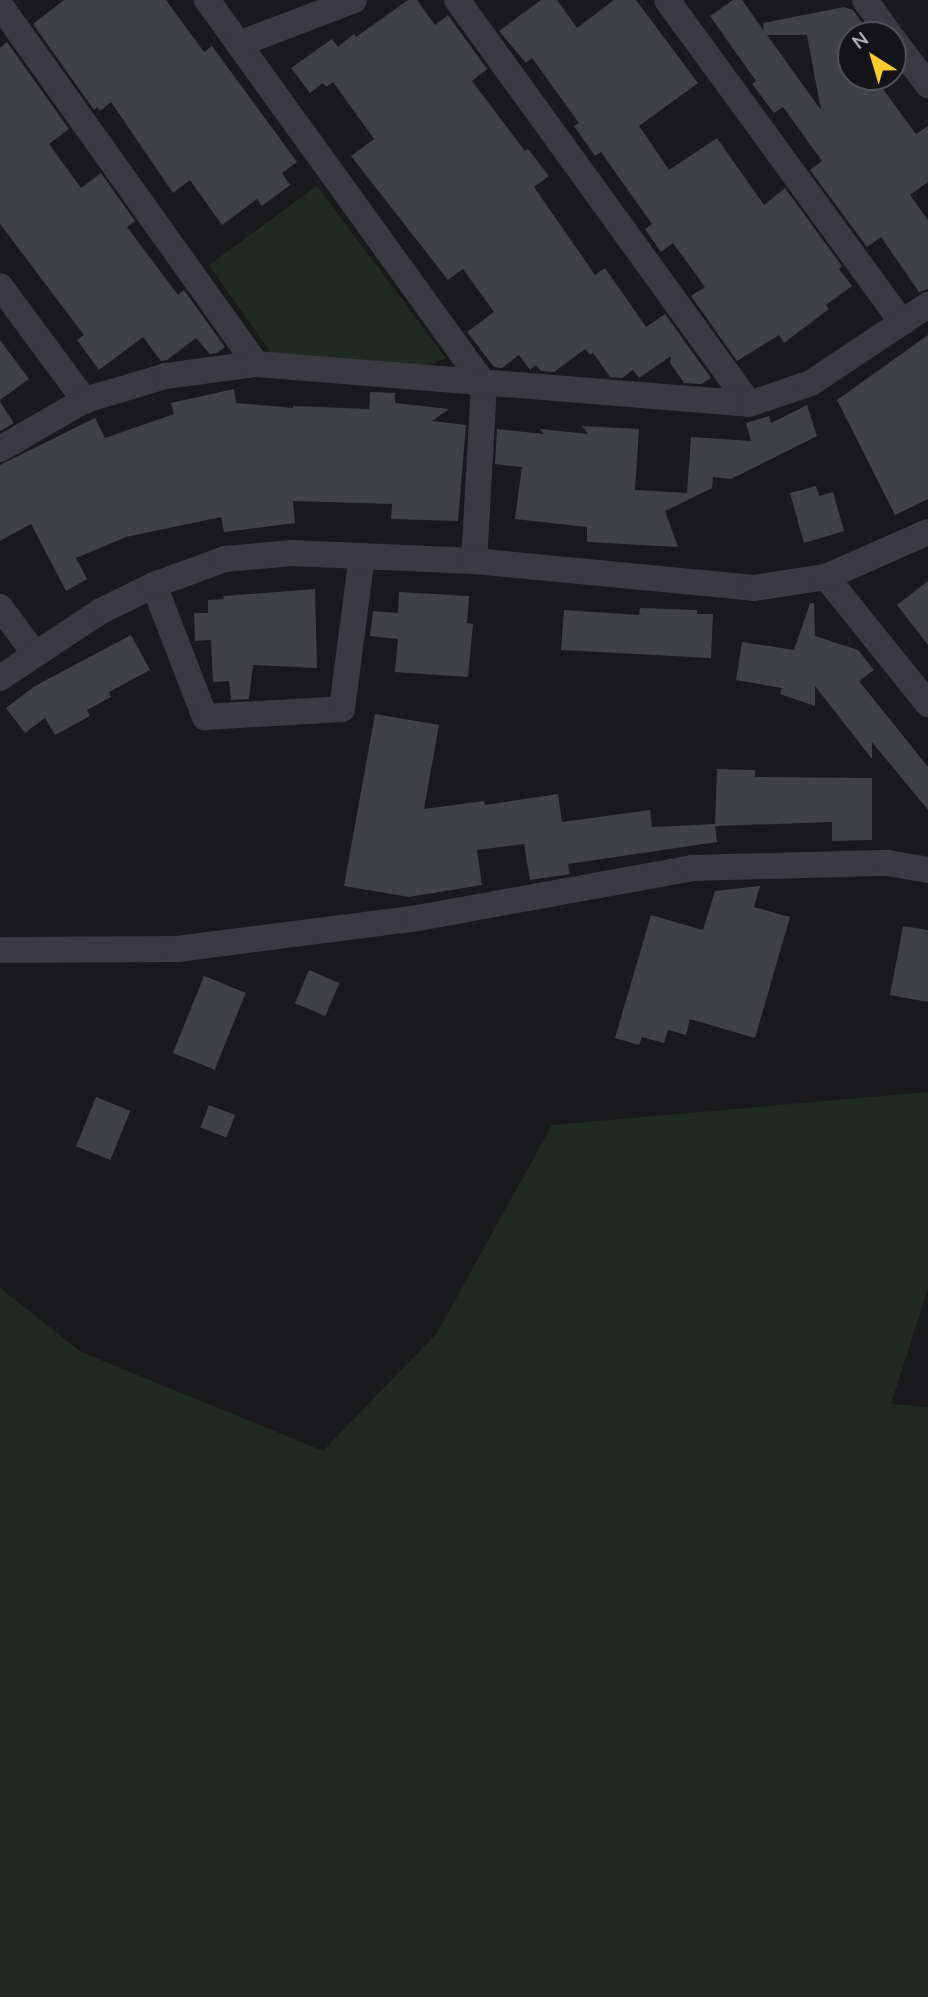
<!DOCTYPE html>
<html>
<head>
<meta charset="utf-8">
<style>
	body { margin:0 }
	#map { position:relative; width:928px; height:1997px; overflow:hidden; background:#19191b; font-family:"Nunito Sans",sans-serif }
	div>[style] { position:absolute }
	.green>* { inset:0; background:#202a22 }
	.building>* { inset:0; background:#404145; transform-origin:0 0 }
	.minor>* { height:26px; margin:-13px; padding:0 13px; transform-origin:13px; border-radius:13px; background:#3a3a40 }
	span { translate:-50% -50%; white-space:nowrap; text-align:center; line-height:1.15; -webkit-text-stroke:6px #141416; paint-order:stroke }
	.north { position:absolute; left:837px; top:21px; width:70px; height:70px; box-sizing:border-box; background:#141416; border:2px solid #505258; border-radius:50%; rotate:323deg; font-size:19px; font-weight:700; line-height:28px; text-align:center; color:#abaebb }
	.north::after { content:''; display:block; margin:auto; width:24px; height:32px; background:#fbca31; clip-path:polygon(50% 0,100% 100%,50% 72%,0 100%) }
</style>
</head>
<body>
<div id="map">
	<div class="green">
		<i style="clip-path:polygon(317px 186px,446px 358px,430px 365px,273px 356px,209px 265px)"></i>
		<i style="clip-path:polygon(928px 1092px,928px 1288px,891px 1404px,928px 1407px,928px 1997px,0 1997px,0 1288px,81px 1352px,323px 1451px,437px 1333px,552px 1125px)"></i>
	</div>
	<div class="building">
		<i style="clip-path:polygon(64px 0,166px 0,204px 52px,212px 46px,297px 162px,282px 173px,290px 185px,262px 206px,257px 199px,222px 225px,190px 180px,173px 193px,111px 102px,100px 111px,97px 107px,94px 110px,33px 24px)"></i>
		<i style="clip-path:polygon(408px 0,417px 0,435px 25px,448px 15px,487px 69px,472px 81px,525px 151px,528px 149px,549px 176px,534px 187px,595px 275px,605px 268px,646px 327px,665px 314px,711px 378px,701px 384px,684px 383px,670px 363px,671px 356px,639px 378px,633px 370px,622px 378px,610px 377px,593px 353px,590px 355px,585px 349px,554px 372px,541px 371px,536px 365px,530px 370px,519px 355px,502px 368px,494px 367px,467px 332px,494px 312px,463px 269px,448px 280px,351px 156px,374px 139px,333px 82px,326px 87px,323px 83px,310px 93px,291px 68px,332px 39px,338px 47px,354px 34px,356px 37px)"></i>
		<i style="clip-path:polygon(541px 0,557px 0,577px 28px,614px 0,636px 0,698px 83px,639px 126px,669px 170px,717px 138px,764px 205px,785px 188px,842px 266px,839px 269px,852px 286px,826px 305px,829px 309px,784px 343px,779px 335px,737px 361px,691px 296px,705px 287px,673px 243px,661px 252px,645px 229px,652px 224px,601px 152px,595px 156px,574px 126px,579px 123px,532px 58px,526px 63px,499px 31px)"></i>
		<i style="clip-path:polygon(evenodd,733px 0,742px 0,764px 31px,763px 23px,844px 7px,853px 10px,871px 35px,843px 35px,851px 46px,851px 77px,874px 77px,916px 134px,928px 126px,928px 182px,910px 195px,928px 220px,928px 289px,919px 292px,881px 237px,867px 247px,810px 170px,822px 161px,783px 107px,774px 113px,752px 84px,756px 81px,710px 16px,733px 0,767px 35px,807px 35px,821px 110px,767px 35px)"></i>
		<i style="clip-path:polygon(7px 42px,69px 129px,49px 144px,81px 188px,101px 173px,135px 221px,127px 227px,178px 295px,184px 290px,225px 347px,217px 353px,210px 354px,196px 338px,167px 360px,161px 361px,143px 337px,99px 370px,77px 340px,84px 335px,0 224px,0 48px)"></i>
		<i style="clip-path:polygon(928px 335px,928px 499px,895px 515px,837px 400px)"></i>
		<i style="clip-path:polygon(0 340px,29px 379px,0 400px)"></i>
		<i style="clip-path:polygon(234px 389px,236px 403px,293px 408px,293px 406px,369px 409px,370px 392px,395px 393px,395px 403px,449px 409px,432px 421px,466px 425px,458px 521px,391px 519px,392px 504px,293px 501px,295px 523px,224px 532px,221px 517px,126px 537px,76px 558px,87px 579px,66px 591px,31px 524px,0 541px,0 465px,95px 418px,105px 438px,174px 414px,171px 403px)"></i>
		<i style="clip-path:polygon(0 402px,14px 423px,0 431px)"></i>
		<i style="clip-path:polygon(807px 405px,817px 436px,731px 479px,713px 477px,712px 488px,665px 511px,678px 547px,587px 542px,587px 527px,515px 519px,522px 467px,495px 464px,497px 429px,544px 434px,540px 429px,588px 434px,582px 426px,639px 429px,635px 490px,687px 493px,691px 437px,751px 441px,746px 423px,769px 416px,771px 423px)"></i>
		<i style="clip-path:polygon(816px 486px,819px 496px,833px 492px,844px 531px,804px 543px,790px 493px)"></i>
		<i style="clip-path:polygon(928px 581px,928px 645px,897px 605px)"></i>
		<i style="clip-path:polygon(315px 589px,317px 668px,253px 665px,249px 699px,231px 700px,229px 681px,213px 682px,211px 640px,195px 641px,194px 613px,208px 613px,208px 600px,224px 599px,223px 596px)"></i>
		<i style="clip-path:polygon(399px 592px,469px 596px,467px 623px,473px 624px,468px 677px,395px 672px,398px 639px,370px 636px,373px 611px,398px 613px)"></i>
		<i style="clip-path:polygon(810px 603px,814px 603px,815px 636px,858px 650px,874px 670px,859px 681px,928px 767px,928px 810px,872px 742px,872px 759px,815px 686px,815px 706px,780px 694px,782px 688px,736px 680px,742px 642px,794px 650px)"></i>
		<i style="clip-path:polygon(640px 608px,697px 610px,697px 614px,713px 614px,711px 658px,561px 650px,564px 610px,639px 615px)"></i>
		<i style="clip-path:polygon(131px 635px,150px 670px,109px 692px,111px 697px,87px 710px,90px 716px,55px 735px,45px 718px,25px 733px,6px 708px,35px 686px)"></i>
		<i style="clip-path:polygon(375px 714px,439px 725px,424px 809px,484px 801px,485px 805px,558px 794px,562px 822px,650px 810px,652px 827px,715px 824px,717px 842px,568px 864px,570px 874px,530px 880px,524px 844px,477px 850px,482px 885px,409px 897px,344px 886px)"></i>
		<i style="clip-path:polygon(717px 769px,755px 770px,755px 777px,872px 778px,872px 840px,832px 841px,832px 822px,715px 826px)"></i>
		<i style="clip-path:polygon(760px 886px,754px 907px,790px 917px,755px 1038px,690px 1019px,686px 1035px,668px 1030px,664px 1043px,642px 1037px,639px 1045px,615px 1038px,651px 915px,703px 930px,715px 891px)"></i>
		<i style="clip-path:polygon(903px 926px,928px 930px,928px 1002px,890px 995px)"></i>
		<i style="left:309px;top:970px;width:33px;height:36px;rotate:23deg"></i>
		<i style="left:204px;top:976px;width:45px;height:83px;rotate:22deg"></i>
		<i style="left:96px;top:1097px;width:37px;height:53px;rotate:22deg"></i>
		<i style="left:209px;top:1105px;width:28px;height:24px;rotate:21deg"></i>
	</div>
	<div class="minor">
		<i style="left:207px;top:0;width:473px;rotate:54.2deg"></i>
		<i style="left:484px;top:384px;width:177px;rotate:93.2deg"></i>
		<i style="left:457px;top:0;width:498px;rotate:54.1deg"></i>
		<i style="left:667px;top:0;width:399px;rotate:53.9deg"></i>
		<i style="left:865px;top:0;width:43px;rotate:54.5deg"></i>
		<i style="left:0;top:5px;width:441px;rotate:54.5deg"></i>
		<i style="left:893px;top:39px;width:58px;rotate:52.7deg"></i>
		<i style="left:239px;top:44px;width:123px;rotate:-20.9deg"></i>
		<i style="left:0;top:286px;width:143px;rotate:53.5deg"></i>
		<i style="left:0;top:449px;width:98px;rotate:-30deg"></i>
		<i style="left:85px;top:400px;width:84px;rotate:-16.5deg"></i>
		<i style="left:166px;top:376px;width:91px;rotate:-7.6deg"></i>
		<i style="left:256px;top:364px;width:495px;rotate:4.6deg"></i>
		<i style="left:749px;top:404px;width:65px;rotate:-18.7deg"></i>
		<i style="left:811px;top:383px;width:141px;rotate:-33.7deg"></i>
		<i style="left:826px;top:577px;width:163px;rotate:51.2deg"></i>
		<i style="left:154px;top:585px;width:142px;rotate:68.9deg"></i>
		<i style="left:205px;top:717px;width:137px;rotate:-3.3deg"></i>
		<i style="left:342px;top:709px;width:154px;rotate:-82.6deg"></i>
		<i style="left:0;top:607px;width:57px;rotate:53.5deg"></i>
		<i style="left:0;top:678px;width:121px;rotate:-33.6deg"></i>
		<i style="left:101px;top:611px;width:59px;rotate:-26.1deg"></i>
		<i style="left:154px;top:585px;width:76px;rotate:-20.1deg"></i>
		<i style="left:225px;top:559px;width:67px;rotate:-5.1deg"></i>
		<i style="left:292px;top:553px;width:182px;rotate:2.5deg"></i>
		<i style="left:474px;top:561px;width:281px;rotate:5.5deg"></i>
		<i style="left:754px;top:588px;width:73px;rotate:-8.7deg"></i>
		<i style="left:826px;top:577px;width:111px;rotate:-23.8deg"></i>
		<i style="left:0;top:950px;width:177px;rotate:-0.3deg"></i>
		<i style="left:177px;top:949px;width:243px;rotate:-7.3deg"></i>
		<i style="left:418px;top:918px;width:279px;rotate:-10.3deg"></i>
		<i style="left:692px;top:868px;width:196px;rotate:-1.5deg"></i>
		<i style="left:888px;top:863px;width:41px;rotate:9.9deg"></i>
	</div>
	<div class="north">N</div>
</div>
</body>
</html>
